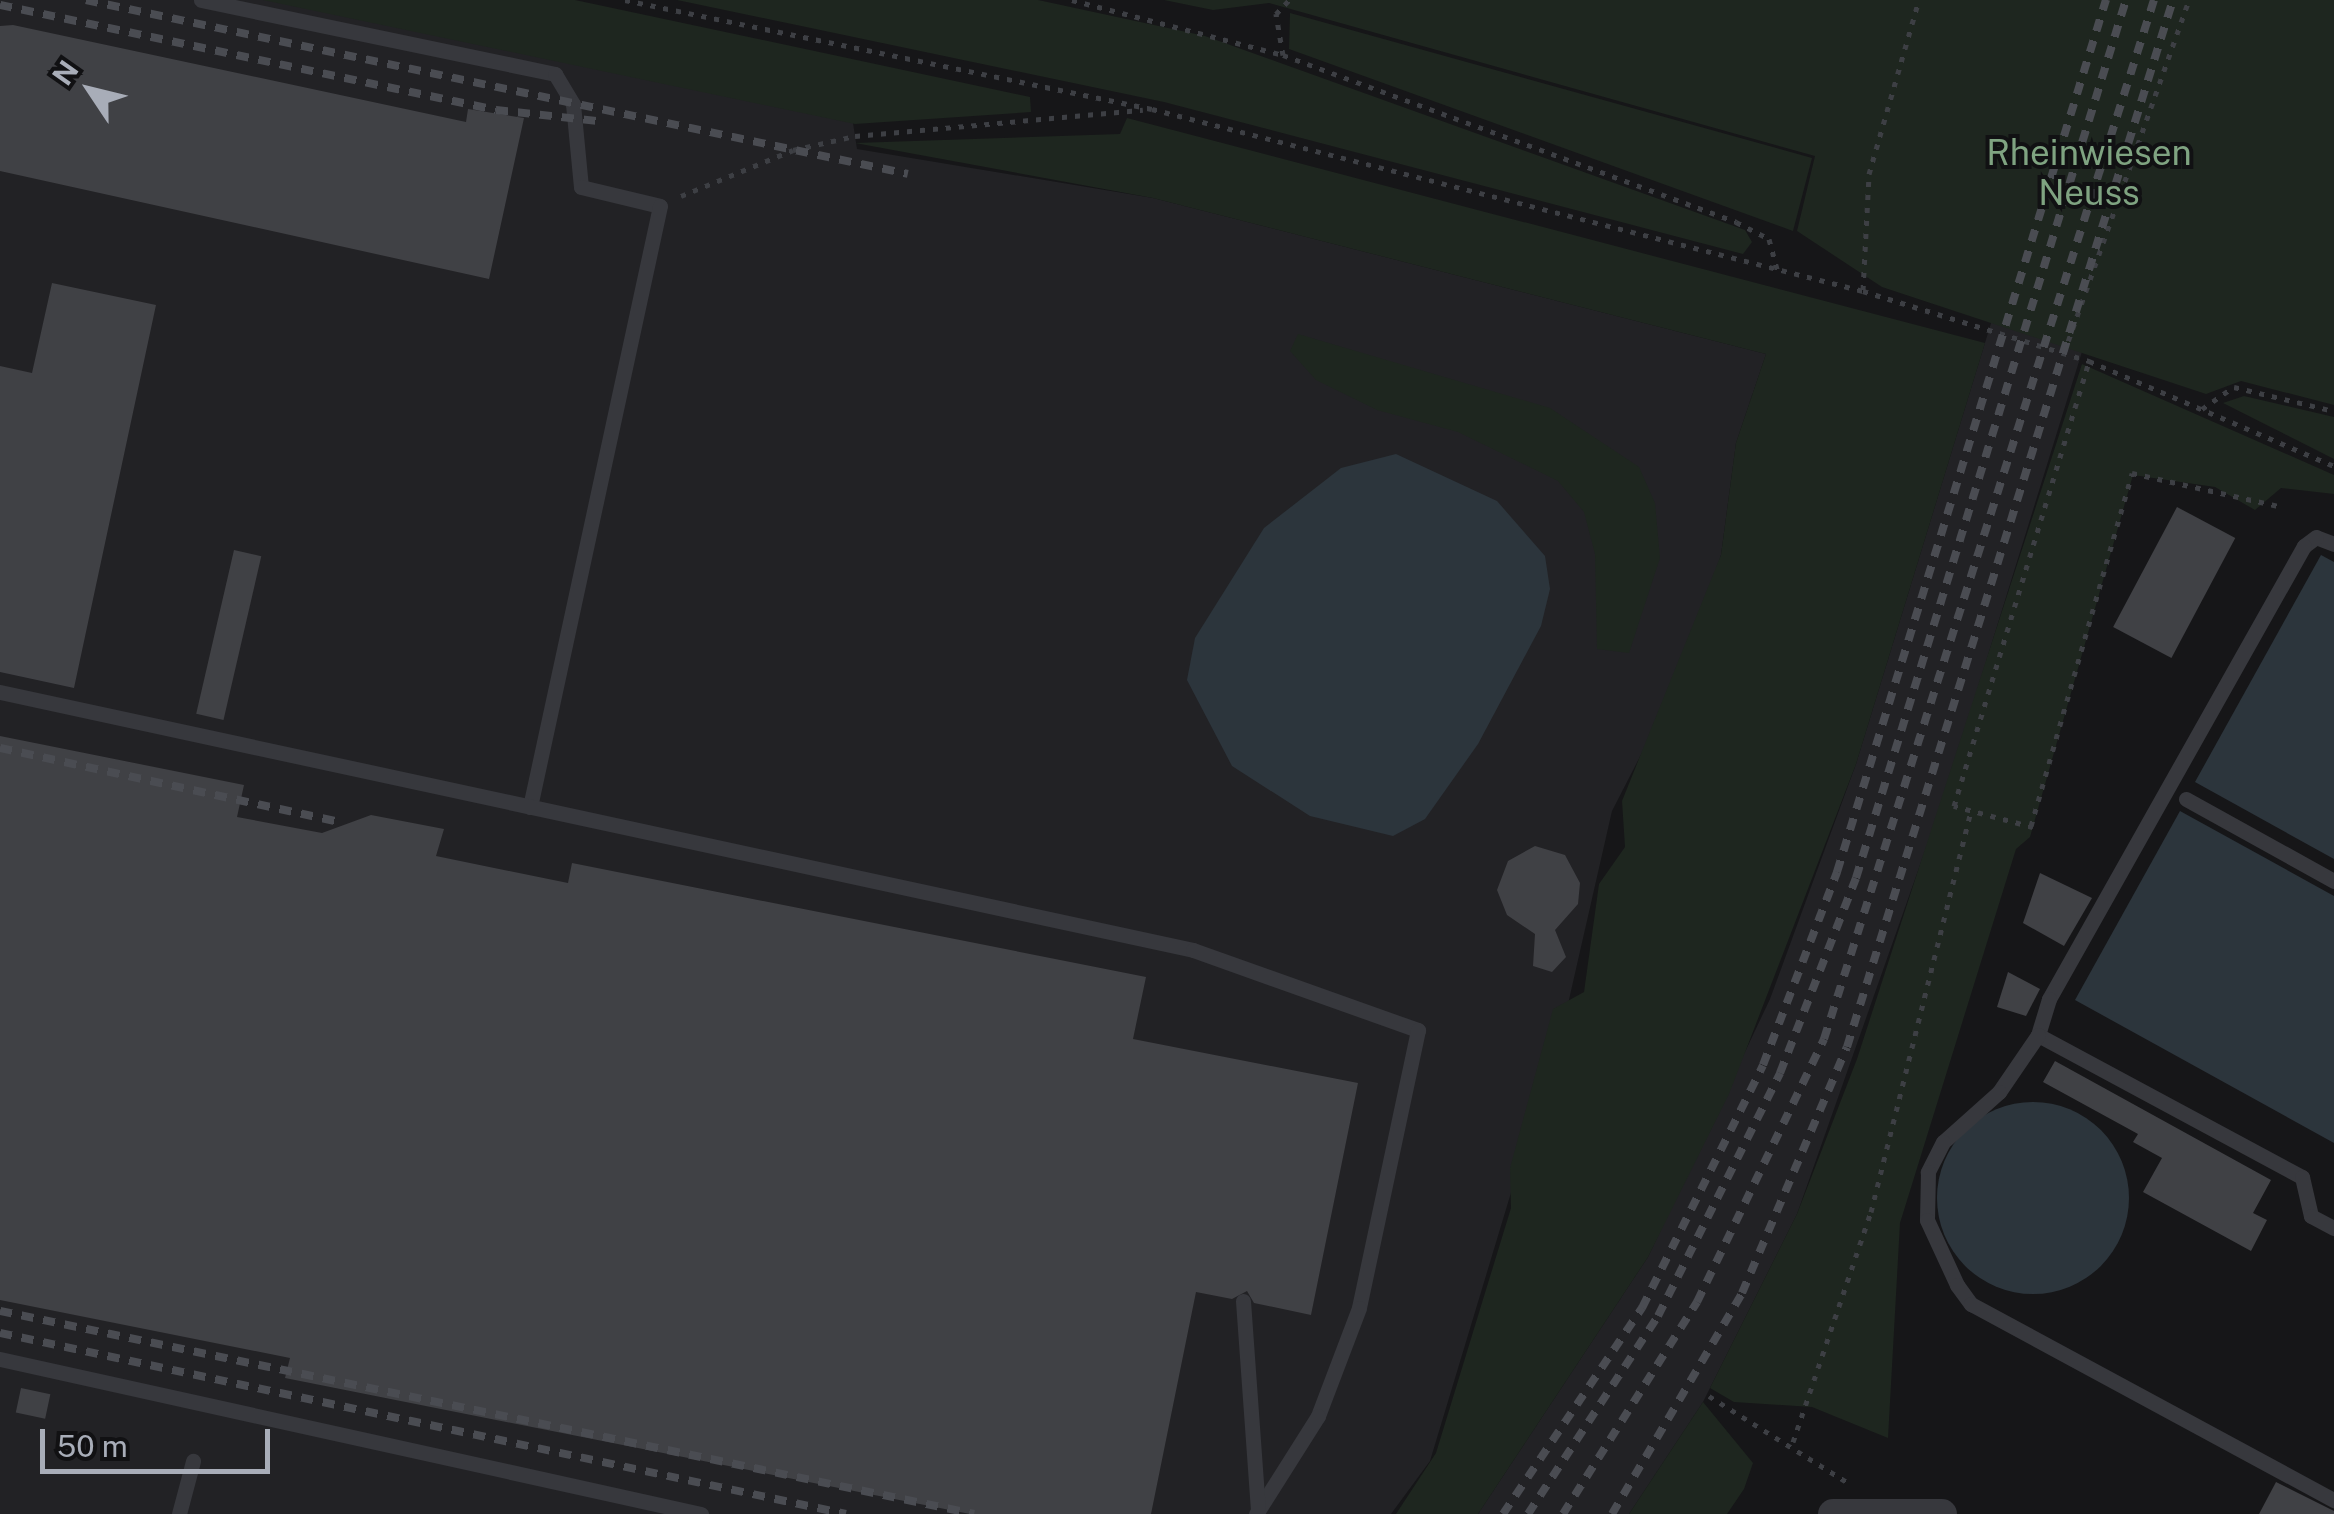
<!DOCTYPE html>
<html>
<head>
<meta charset="utf-8">
<style>
	body { margin:0 }
	#map { position:relative; width:2334px; height:1514px; overflow:hidden; background:#161618; font-family:"Public Sans",sans-serif }
	div>[style] { position:absolute }
	.built>* { inset:0; background:#222225 }
	.green>* { inset:0; background:#1e261f }
	.water>* { inset:0; background:#2c353c }
	.round { border-radius:50% }
	.building>* { inset:0; background:#404145; transform-origin:0 0 }
	.path>* { height:5px; margin-top:-2.5px; transform-origin:0; background:repeating-linear-gradient(90deg,#3d3f44 0 5px,transparent 0 13px) }
	.service>* { height:15px; margin:-7.5px; padding:0 7.5px; transform-origin:7.5px; border-radius:7.5px; background:#37383d }
	.minor>* { height:30px; margin:-15px; padding:0 15px; transform-origin:15px; border-radius:15px; background:#37383d }
	.rail>* { height:8px; margin-top:-4px; transform-origin:0; background:repeating-linear-gradient(90deg,#4a4c52 0 12px,transparent 0 22px) }
	span { translate:-50% -50%; white-space:nowrap; text-align:center; line-height:1.15; -webkit-text-stroke:8px #111113; paint-order:stroke }
	.park-label { font-size:35px; color:#7fa381 }
	.north { position:absolute; left:40px; top:40px; width:100px; height:100px; -webkit-text-stroke:8px #111113; paint-order:stroke; rotate:305deg; font-size:28px; font-weight:700; line-height:40px; text-align:center; color:#a8adb8 }
	.north::after { content:''; display:block; margin:auto; width:35px; height:45px; background:#a8adb8; clip-path:polygon(50% 0,100% 100%,50% 72%,0 100%) }
	.scale { position:absolute; left:40px; top:1429px; width:230px; height:45px; box-sizing:border-box; border:5px solid #a8adb8; border-top:0; padding-left:12px; font-size:30px; line-height:35px; white-space:nowrap; color:#a8adb8; -webkit-text-stroke:8px #111113; paint-order:stroke }
</style>
</head>
<body>
<div id="map">
	<div class="built">
		<i style="clip-path:polygon(0 0,279px 0,853px 123px,857px 149px,1153px 198px,1766px 354px,1736px 443px,1721px 555px,1682px 675px,1612px 811px,1568px 1004px,1430px 1461px,1391px 1514px,0 1514px)"></i>
		<i style="clip-path:polygon(2090px 0,2191px 0,1945px 794px,1797px 1214px,1703px 1402px,1629px 1514px,1478px 1514px,1648px 1257px,1770px 999px,1856px 764px)"></i>
	</div>
	<div class="green">
		<i style="clip-path:polygon(263px 0,575px 0,1030px 97px,1031px 112px,855px 124px)"></i>
		<i style="clip-path:polygon(677px 0,1038px 0,1205px 36px,1745px 230px,1752px 242px,1743px 254px,1164px 102px)"></i>
		<i style="clip-path:polygon(1164px 0,2334px 0,2334px 405px,2241px 381px,2206px 394px,1882px 287px,1797px 231px,1815px 156px,1269px 3px,1213px 10px)"></i>
		<i style="clip-path:polygon(1290px 13px,1812px 158px,1793px 231px,1289px 49px)"></i>
		<i style="clip-path:polygon(1127px 118px,1985px 343px,1856px 764px,1729px 1094px,1648px 1257px,1478px 1514px,1396px 1514px,1436px 1453px,1511px 1208px,1510px 1168px,1553px 1009px,1584px 992px,1599px 884px,1625px 847px,1622px 801px,1721px 555px,1736px 443px,1766px 354px,1153px 198px,855px 143px,1120px 134px)"></i>
		<i style="clip-path:polygon(1298px 334px,1550px 408px,1639px 467px,1655px 503px,1660px 558px,1629px 653px,1597px 649px,1595px 554px,1584px 512px,1558px 481px,1458px 432px,1377px 410px,1316px 380px,1290px 351px)"></i>
		<i style="clip-path:polygon(2082px 364px,2334px 475px,2334px 494px,2281px 488px,2255px 510px,2215px 487px,2133px 475px,2030px 837px,2016px 849px,1900px 1223px,1888px 1438px,1812px 1407px,1734px 1402px,1710px 1388px,1797px 1214px,1857px 1059px)"></i>
		<i style="clip-path:polygon(2244px 396px,2334px 417px,2334px 459px,2223px 403px)"></i>
		<i style="clip-path:polygon(1703px 1402px,1753px 1463px,1744px 1489px,1727px 1514px,1629px 1514px)"></i>
	</div>
	<div class="water">
		<i style="clip-path:polygon(1396px 454px,1497px 501px,1545px 556px,1550px 589px,1541px 626px,1478px 744px,1425px 819px,1393px 836px,1310px 816px,1232px 766px,1187px 680px,1195px 638px,1264px 528px,1341px 468px)"></i>
		<i style="clip-path:polygon(2321px 555px,2334px 562px,2334px 859px,2195px 782px)"></i>
		<i style="clip-path:polygon(2180px 811px,2334px 896px,2334px 1143px,2075px 1000px)"></i>
		<i class="round" style="left:1937px;top:1102px;width:192px;height:192px"></i>
	</div>
	<div class="building">
		<i style="clip-path:polygon(13px 25px,466px 122px,468px 109px,524px 118px,489px 279px,0 171px,0 26px)"></i>
		<i style="clip-path:polygon(52px 283px,156px 305px,74px 688px,0 672px,0 366px,32px 373px)"></i>
		<i style="left:2177px;top:507px;width:66px;height:136px;rotate:28deg"></i>
		<i style="left:234px;top:550px;width:28px;height:168px;rotate:13deg"></i>
		<i style="clip-path:polygon(0 736px,244px 785px,237px 817px,322px 833px,371px 815px,444px 829px,436px 856px,568px 883px,572px 863px,1146px 977px,1133px 1039px,1358px 1083px,1311px 1315px,1254px 1303px,1247px 1291px,1232px 1299px,1196px 1292px,1151px 1514px,970px 1514px,285px 1378px,290px 1358px,0 1300px)"></i>
		<i style="clip-path:polygon(1535px 846px,1565px 855px,1580px 883px,1578px 904px,1555px 930px,1566px 957px,1552px 972px,1533px 966px,1535px 934px,1507px 915px,1497px 890px,1508px 861px)"></i>
		<i style="clip-path:polygon(2040px 873px,2092px 898px,2064px 946px,2023px 923px)"></i>
		<i style="clip-path:polygon(2008px 972px,2040px 989px,2026px 1016px,1997px 1007px)"></i>
		<i style="clip-path:polygon(2055px 1061px,2271px 1180px,2253px 1213px,2267px 1220px,2251px 1251px,2143px 1192px,2162px 1158px,2133px 1142px,2138px 1134px,2043px 1082px)"></i>
		<i style="left:21px;top:1388px;width:30px;height:25px;rotate:12deg"></i>
		<i style="clip-path:polygon(2276px 1482px,2334px 1511px,2334px 1514px,2259px 1514px)"></i>
	</div>
	<div class="path">
		<i style="left:625px;top:0;width:538px;rotate:11.69deg"></i>
		<i style="left:1152px;top:109px;width:734px;rotate:14.36deg"></i>
		<i style="left:1863px;top:291px;width:237px;rotate:17.2deg"></i>
		<i style="left:2089px;top:361px;width:267px;rotate:23.2deg"></i>
		<i style="left:1072px;top:0;width:218px;rotate:14.6deg"></i>
		<i style="left:1283px;top:55px;width:483px;rotate:20.2deg"></i>
		<i style="left:1736px;top:222px;width:37px;rotate:27deg"></i>
		<i style="left:1769px;top:239px;width:38px;rotate:75deg"></i>
		<i style="left:1283px;top:55px;width:42px;rotate:-99.7deg"></i>
		<i style="left:1276px;top:14px;width:19px;rotate:-47deg"></i>
		<i style="left:681px;top:196px;width:121px;rotate:-22.3deg"></i>
		<i style="left:793px;top:150px;width:64px;rotate:-12.7deg"></i>
		<i style="left:855px;top:136px;width:289px;rotate:-5.2deg"></i>
		<i style="left:1863px;top:290px;width:116px;rotate:-87deg"></i>
		<i style="left:1869px;top:174px;width:181px;rotate:-74deg"></i>
		<i style="left:2064px;top:353px;width:374px;rotate:-70.5deg"></i>
		<i style="left:2202px;top:409px;width:39px;rotate:-35deg"></i>
		<i style="left:2234px;top:387px;width:103px;rotate:13.5deg"></i>
		<i style="left:2031px;top:826px;width:367px;rotate:-74deg"></i>
		<i style="left:2132px;top:473px;width:150px;rotate:12.7deg"></i>
		<i style="left:2033px;top:827px;width:82px;rotate:-165.1deg"></i>
		<i style="left:1954px;top:806px;width:465px;rotate:-73.1deg"></i>
		<i style="left:1709px;top:1396px;width:166px;rotate:32deg"></i>
		<i style="left:1793px;top:1442px;width:243px;rotate:-71.3deg"></i>
		<i style="left:1871px;top:1212px;width:413px;rotate:-76deg"></i>
	</div>
	<div class="service">
		<i style="left:201px;top:0;width:362px;rotate:11.8deg"></i>
		<i style="left:555px;top:74px;width:35px;rotate:59deg"></i>
		<i style="left:573px;top:104px;width:83px;rotate:84.5deg"></i>
		<i style="left:581px;top:187px;width:81px;rotate:13.5deg"></i>
		<i style="left:660px;top:206px;width:615px;rotate:102.21deg"></i>
		<i style="left:2334px;top:544px;width:19px;rotate:-159deg"></i>
		<i style="left:2316px;top:537px;width:15px;rotate:143deg"></i>
		<i style="left:2304px;top:546px;width:520px;rotate:119.38deg"></i>
		<i style="left:2049px;top:999px;width:38px;rotate:107deg"></i>
		<i style="left:2038px;top:1035px;width:300px;rotate:28.3deg"></i>
		<i style="left:2302px;top:1177px;width:40px;rotate:77deg"></i>
		<i style="left:2311px;top:1216px;width:26px;rotate:28deg"></i>
		<i style="left:0;top:692px;width:1221px;rotate:12.2deg"></i>
		<i style="left:1193px;top:950px;width:239px;rotate:19.6deg"></i>
		<i style="left:1418px;top:1030px;width:284px;rotate:102deg"></i>
		<i style="left:1359px;top:1308px;width:116px;rotate:110.8deg"></i>
		<i style="left:1318px;top:1416px;width:116px;rotate:122.3deg"></i>
		<i style="left:2186px;top:799px;width:169px;rotate:29deg"></i>
		<i style="left:2038px;top:1035px;width:69px;rotate:124.4deg"></i>
		<i style="left:1999px;top:1092px;width:75px;rotate:138.2deg"></i>
		<i style="left:1943px;top:1142px;width:34px;rotate:117deg"></i>
		<i style="left:1928px;top:1172px;width:48px;rotate:91.2deg"></i>
		<i style="left:1927px;top:1220px;width:72px;rotate:65.2deg"></i>
		<i style="left:1957px;top:1285px;width:24px;rotate:54deg"></i>
		<i style="left:1971px;top:1304px;width:413px;rotate:28.4deg"></i>
		<i style="left:1243px;top:1301px;width:211px;rotate:85.9deg"></i>
		<i style="left:0;top:1359px;width:718px;rotate:12.47deg"></i>
		<i style="left:179px;top:1514px;width:55px;rotate:-75.2deg"></i>
	</div>
	<div class="minor">
		<i style="left:1833px;top:1514px;width:109px"></i>
	</div>
	<div class="rail">
		<i style="left:86px;top:0;width:840px;rotate:11.95deg"></i>
		<i style="left:0;top:5px;width:507px;rotate:11.95deg"></i>
		<i style="left:496px;top:110px;width:103px;rotate:6.2deg"></i>
		<i style="left:0;top:748px;width:351px;rotate:12.3deg"></i>
		<i style="left:0;top:1311px;width:995px;rotate:11.77deg"></i>
		<i style="left:0;top:1333px;width:865px;rotate:12.08deg"></i>
		<i style="left:1503px;top:1514px;width:249px;rotate:-56deg"></i>
		<i style="left:1642px;top:1308px;width:271px;rotate:-63.5deg"></i>
		<i style="left:1763px;top:1065px;width:207px;rotate:-69deg"></i>
		<i style="left:1837px;top:872px;width:913px;rotate:-72.86deg"></i>
		<i style="left:1528px;top:1514px;width:237px;rotate:-56.7deg"></i>
		<i style="left:1658px;top:1316px;width:272px;rotate:-63.3deg"></i>
		<i style="left:1780px;top:1073px;width:209px;rotate:-68.7deg"></i>
		<i style="left:1856px;top:878px;width:919px;rotate:-72.91deg"></i>
		<i style="left:1563px;top:1514px;width:251px;rotate:-57.7deg"></i>
		<i style="left:1697px;top:1302px;width:292px;rotate:-64.2deg"></i>
		<i style="left:1824px;top:1039px;width:1090px;rotate:-72.38deg"></i>
		<i style="left:1612px;top:1514px;width:256px;rotate:-59.5deg"></i>
		<i style="left:1742px;top:1293px;width:267px;rotate:-66.9deg"></i>
		<i style="left:1847px;top:1047px;width:1097px;rotate:-72.71deg"></i>
	</div>
	<div class="park-label">
		<span style="left:2089px;top:173px">Rheinwiesen<br>Neuss</span>
	</div>
	<div class="north">N</div>
	<div class="scale">50 m</div>
</div>
</body>
</html>
